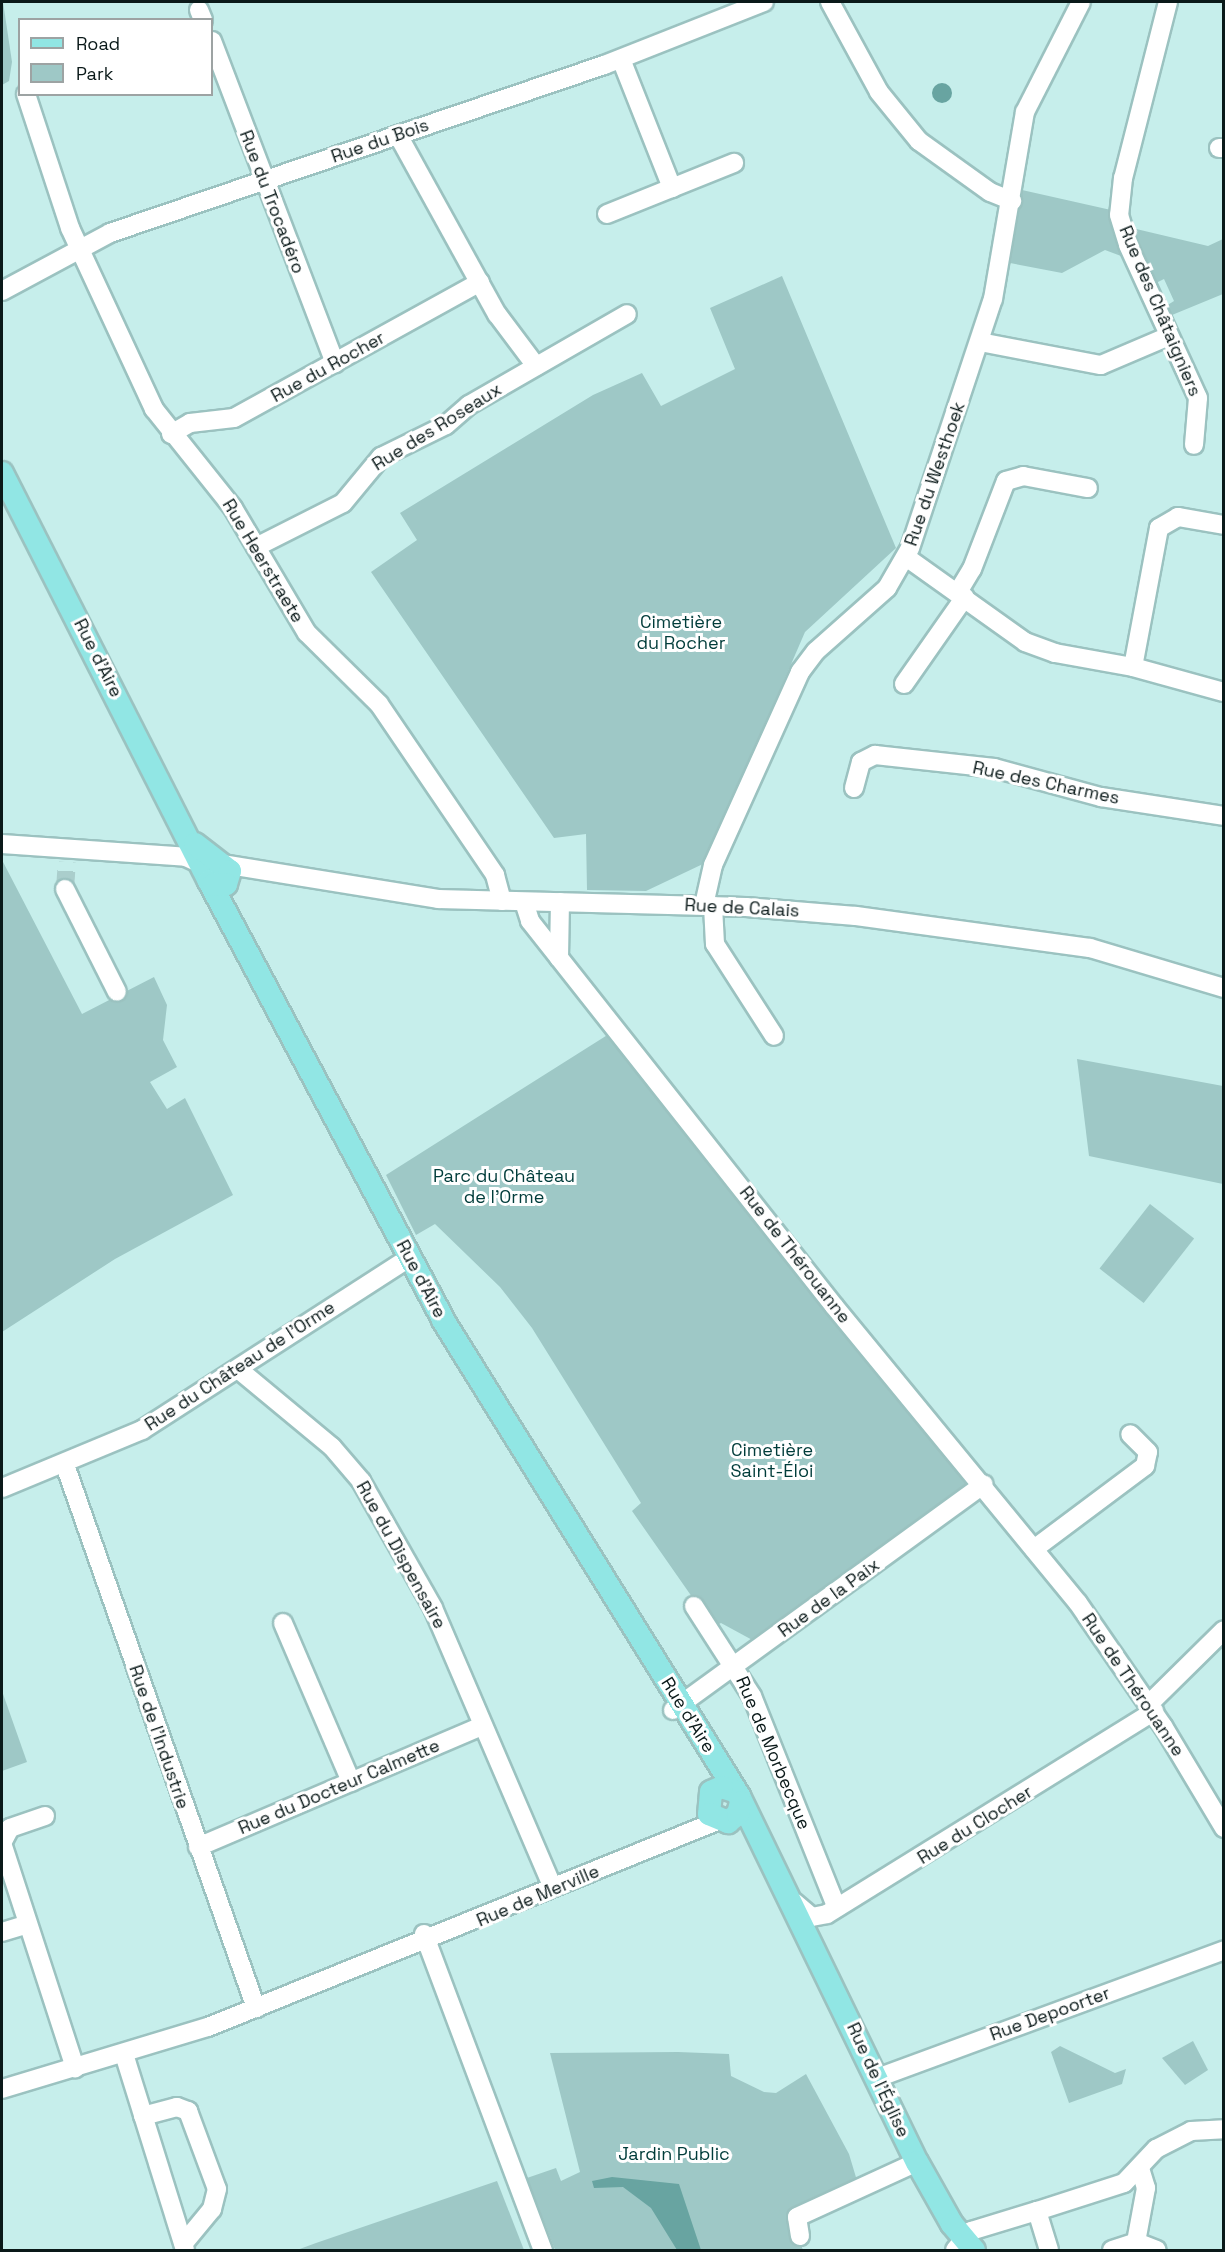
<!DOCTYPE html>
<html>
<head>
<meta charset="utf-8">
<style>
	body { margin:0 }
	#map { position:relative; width:1225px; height:2252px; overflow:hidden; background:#c6eeeb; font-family:"Space Grotesk",sans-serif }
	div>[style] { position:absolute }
	.green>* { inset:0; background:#9ec8c6; transform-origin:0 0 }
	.water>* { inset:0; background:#68a4a1 }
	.round { border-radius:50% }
	.minor-tunnel>* { height:18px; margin-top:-9px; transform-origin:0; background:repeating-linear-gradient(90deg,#aacecc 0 18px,transparent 0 27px) }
	.roads { filter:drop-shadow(2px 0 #9bc2c0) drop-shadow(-2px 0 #9bc2c0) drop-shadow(0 2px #9bc2c0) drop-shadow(0 -2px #9bc2c0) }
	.minor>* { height:18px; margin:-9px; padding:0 9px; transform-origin:9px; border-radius:9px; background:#fff }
	.major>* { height:22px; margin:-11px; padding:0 11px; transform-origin:11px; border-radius:11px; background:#91e6e4 }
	span { translate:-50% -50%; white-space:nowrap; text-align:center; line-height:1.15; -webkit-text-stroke:6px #fff; paint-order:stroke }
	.street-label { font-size:18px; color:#0a1919 }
	.park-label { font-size:18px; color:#003c3a }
	.frame { position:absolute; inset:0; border:3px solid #0a1919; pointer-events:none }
	.legend { position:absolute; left:18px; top:18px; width:195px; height:78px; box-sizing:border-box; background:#fff; border:2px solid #9da3a3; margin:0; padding:8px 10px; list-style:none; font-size:18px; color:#0a1919 }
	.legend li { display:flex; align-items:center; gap:12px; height:30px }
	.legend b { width:30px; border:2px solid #9da3a3 }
</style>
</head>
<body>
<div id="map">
	<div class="green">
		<i style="clip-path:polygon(3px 2px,12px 62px,9px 81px,2px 85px)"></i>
		<i style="clip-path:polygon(1022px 190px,1111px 210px,1121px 256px,1105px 250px,1062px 273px,1010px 263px)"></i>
		<i style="clip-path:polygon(1132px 228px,1208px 246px,1223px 239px,1223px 294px,1172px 315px,1166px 306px,1174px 301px,1164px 279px,1156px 283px)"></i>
		<i style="clip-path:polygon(782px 276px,896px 548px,805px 632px,705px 863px,646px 891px,587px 890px,586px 834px,554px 838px,371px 572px,417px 540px,400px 513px,593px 395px,642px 373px,661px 406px,735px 369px,710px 308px)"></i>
		<i style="clip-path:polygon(2px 860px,82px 1014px,154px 977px,167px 1005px,163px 1040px,177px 1067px,150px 1082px,167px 1109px,185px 1098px,233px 1195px,115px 1259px,2px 1332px)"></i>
		<i style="clip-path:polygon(609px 1034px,967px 1482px,966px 1488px,756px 1642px,721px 1623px,713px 1627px,632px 1511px,641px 1503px,532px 1328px,500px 1287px,435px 1224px,416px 1235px,386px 1175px)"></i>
		<i style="clip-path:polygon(1077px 1059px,1223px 1086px,1223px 1184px,1089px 1156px)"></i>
		<i style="left:1150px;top:1204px;width:56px;height:82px;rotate:38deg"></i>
		<i style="clip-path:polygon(2px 1691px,27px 1762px,2px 1771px)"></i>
		<i style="clip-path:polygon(1193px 2041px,1208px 2070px,1185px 2085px,1162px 2058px)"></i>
		<i style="clip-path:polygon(1060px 2046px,1115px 2073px,1126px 2069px,1122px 2084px,1069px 2103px,1051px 2052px)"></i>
		<i style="clip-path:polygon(678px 2052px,729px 2054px,731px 2076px,764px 2092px,776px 2093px,806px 2074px,849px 2154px,858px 2184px,790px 2217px,803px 2250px,555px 2250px,527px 2178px,556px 2168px,561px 2181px,580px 2172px,550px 2053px)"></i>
		<i style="clip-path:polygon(497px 2181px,524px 2250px,297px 2250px,316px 2243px)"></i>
	</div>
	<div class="water">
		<i class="round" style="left:932px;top:83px;width:20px;height:20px"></i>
		<i style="clip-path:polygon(612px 2177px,679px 2184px,701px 2250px,677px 2250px,651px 2208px,623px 2187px,594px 2188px,592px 2181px)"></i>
	</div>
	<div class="minor-tunnel">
		<i style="left:65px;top:889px;width:27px;rotate:-86deg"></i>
	</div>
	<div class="roads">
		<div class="minor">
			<i style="left:830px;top:2px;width:102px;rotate:61.4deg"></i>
			<i style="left:879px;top:92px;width:63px;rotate:50.8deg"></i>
			<i style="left:919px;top:141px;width:87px;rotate:35.7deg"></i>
			<i style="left:990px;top:192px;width:24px;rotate:22deg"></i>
			<i style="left:1168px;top:2px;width:182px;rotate:104.3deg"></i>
			<i style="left:1123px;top:178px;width:37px;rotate:96deg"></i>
			<i style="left:1119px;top:215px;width:31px;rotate:73deg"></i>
			<i style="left:1128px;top:245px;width:168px;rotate:65.4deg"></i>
			<i style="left:1198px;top:398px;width:47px;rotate:94.9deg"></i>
			<i style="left:199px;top:10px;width:11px;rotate:68deg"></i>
			<i style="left:212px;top:41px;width:345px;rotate:69.1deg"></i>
			<i style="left:621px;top:59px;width:139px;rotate:68.4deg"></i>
			<i style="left:26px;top:94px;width:141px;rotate:71.8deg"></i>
			<i style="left:70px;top:228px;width:200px;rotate:65.1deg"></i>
			<i style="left:154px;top:409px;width:127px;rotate:51.4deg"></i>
			<i style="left:233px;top:508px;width:145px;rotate:59.4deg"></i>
			<i style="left:307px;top:633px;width:101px;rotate:44.6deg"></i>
			<i style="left:379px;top:704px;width:207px;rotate:55.8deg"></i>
			<i style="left:495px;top:875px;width:27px;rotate:75deg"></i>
			<i style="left:398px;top:135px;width:205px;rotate:61.1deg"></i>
			<i style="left:497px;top:314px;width:65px;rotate:53.1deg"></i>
			<i style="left:1219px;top:148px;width:5px"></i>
			<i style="left:607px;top:214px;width:137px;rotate:-21.9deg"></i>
			<i style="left:2px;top:291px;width:123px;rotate:-28.2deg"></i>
			<i style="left:110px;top:233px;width:522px;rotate:-18.78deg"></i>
			<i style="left:604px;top:65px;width:172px;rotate:-21.5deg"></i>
			<i style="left:980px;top:342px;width:123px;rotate:10.8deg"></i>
			<i style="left:1101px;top:365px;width:74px;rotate:-23.1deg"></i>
			<i style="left:171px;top:434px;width:22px;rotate:-30deg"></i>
			<i style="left:190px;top:423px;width:44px;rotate:-6.5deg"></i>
			<i style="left:234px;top:418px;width:281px;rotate:-28.9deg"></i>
			<i style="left:1224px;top:525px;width:47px;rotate:-170.1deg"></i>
			<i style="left:1178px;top:517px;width:22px;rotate:150deg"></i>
			<i style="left:1159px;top:528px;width:141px;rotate:100.6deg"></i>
			<i style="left:1133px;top:667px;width:94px;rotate:15.4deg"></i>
			<i style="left:256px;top:547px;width:97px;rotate:-26.8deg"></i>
			<i style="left:343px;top:503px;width:60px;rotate:-50.4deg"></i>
			<i style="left:381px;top:457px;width:72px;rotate:-26.2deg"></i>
			<i style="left:446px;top:425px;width:30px;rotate:-41deg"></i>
			<i style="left:469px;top:405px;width:182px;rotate:-29.9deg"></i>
			<i style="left:906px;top:557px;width:146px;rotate:35.5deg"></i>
			<i style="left:1025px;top:642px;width:32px;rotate:20deg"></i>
			<i style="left:1055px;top:653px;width:79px;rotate:10.2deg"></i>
			<i style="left:958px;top:592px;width:27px;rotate:-59deg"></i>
			<i style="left:972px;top:569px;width:94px;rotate:-68.9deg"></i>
			<i style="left:1006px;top:481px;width:18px;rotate:-16deg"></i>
			<i style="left:1023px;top:476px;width:66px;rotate:10.5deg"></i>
			<i style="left:904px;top:684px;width:106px;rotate:-55deg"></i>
			<i style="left:854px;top:788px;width:27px;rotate:-75deg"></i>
			<i style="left:861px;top:762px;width:16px;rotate:-27deg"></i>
			<i style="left:875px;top:755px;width:120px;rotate:6.2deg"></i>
			<i style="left:994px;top:768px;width:111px;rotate:15.2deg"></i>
			<i style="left:1101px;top:797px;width:124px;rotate:8.8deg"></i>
			<i style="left:2px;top:844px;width:184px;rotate:4deg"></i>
			<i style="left:186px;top:857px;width:19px;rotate:25deg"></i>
			<i style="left:223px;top:864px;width:218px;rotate:9.2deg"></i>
			<i style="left:438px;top:899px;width:308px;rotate:1.5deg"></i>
			<i style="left:746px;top:907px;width:110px;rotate:4.7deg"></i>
			<i style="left:856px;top:916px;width:236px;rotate:7.8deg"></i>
			<i style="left:1090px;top:948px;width:140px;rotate:16.6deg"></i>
			<i style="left:65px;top:889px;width:115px;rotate:63.2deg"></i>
			<i style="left:524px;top:902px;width:20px;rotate:72deg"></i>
			<i style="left:530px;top:921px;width:491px;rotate:51.7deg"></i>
			<i style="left:834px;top:1306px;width:384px;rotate:50.6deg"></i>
			<i style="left:1078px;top:1603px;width:150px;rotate:55.4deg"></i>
			<i style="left:1163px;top:1726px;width:119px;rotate:59.1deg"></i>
			<i style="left:704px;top:905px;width:41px;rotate:-77.3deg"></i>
			<i style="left:713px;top:865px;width:212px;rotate:-65.7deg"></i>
			<i style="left:800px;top:672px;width:26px;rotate:-53deg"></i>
			<i style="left:816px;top:651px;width:95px;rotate:-41.6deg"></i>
			<i style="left:887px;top:588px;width:46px;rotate:-60.1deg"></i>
			<i style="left:910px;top:548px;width:262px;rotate:-71.6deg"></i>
			<i style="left:993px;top:299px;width:190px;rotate:-80.3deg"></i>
			<i style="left:1025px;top:112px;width:123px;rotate:-63deg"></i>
			<i style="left:713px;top:906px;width:38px;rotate:87deg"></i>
			<i style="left:715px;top:944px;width:109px;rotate:57.3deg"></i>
			<i style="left:559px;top:958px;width:56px;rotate:-89deg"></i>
			<i style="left:238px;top:1369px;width:122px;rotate:39.7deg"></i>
			<i style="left:332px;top:1447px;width:45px;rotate:49.5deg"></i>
			<i style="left:361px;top:1481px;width:146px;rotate:60.4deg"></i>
			<i style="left:433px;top:1608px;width:297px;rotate:66.8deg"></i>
			<i style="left:65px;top:1465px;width:576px;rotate:70.62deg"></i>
			<i style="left:2px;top:1488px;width:152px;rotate:-22.5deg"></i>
			<i style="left:142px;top:1430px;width:318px;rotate:-32.8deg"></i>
			<i style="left:1034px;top:1549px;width:139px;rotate:-36.8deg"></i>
			<i style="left:1145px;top:1466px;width:14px;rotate:-78deg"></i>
			<i style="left:1148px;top:1452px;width:25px;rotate:-135deg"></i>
			<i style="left:694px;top:1606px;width:107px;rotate:57.2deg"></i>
			<i style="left:752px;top:1696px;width:228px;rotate:68.2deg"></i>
			<i style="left:283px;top:1623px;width:173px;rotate:66.8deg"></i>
			<i style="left:1149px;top:1704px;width:105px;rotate:-44.6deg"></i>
			<i style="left:673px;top:1710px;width:384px;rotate:-36deg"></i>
			<i style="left:45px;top:1816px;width:37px;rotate:161deg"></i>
			<i style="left:10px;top:1828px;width:17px;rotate:118deg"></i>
			<i style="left:2px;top:1843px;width:237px;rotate:72deg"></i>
			<i style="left:198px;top:1847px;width:306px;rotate:-23.1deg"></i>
			<i style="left:794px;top:1902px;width:23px;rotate:40deg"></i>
			<i style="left:812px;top:1917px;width:15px;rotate:-11deg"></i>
			<i style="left:827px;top:1914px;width:385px;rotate:-31.8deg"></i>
			<i style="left:2px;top:1932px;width:27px;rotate:-17deg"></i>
			<i style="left:424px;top:1934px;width:338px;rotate:69.4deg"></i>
			<i style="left:124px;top:2054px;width:205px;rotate:72.7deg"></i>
			<i style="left:877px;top:2078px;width:370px;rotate:-20.2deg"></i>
			<i style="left:2px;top:2089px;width:215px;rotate:-16.8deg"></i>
			<i style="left:208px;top:2027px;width:549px;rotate:-22.03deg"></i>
			<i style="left:143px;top:2116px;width:35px;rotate:-15deg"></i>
			<i style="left:177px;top:2107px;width:12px;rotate:20deg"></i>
			<i style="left:188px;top:2111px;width:83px;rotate:69.6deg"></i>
			<i style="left:217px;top:2189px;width:21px;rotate:104deg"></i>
			<i style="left:212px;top:2209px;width:45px;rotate:129.6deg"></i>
			<i style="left:800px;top:2236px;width:19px;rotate:-99deg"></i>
			<i style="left:797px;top:2217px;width:132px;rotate:-24.6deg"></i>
			<i style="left:1136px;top:2242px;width:22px;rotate:21deg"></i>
			<i style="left:955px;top:2250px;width:25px;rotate:-50deg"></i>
			<i style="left:971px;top:2231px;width:69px;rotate:-16.9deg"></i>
			<i style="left:1049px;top:2250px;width:41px;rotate:-107.1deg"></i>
			<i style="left:1037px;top:2211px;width:91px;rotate:-17.8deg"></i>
			<i style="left:1124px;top:2183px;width:47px;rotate:-46.7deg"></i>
			<i style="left:1156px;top:2149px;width:39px;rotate:-27deg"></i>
			<i style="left:1191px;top:2131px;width:33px;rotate:-3deg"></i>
			<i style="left:1112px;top:2250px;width:25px;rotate:-18deg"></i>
			<i style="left:1136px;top:2242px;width:55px;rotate:-79.5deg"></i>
			<i style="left:1146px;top:2188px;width:21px;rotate:-107deg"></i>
		</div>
		<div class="major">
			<i style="left:2px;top:473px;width:458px;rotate:63.1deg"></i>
			<i style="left:209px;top:881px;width:497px;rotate:61.9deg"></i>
			<i style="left:443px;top:1320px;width:561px;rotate:58.12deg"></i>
			<i style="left:739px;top:1796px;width:407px;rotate:64.1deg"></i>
			<i style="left:917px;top:2162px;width:71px;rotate:60.6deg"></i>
			<i style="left:952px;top:2224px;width:34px;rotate:50deg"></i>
			<i style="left:195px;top:844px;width:44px;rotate:37.6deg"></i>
			<i style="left:230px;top:871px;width:14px;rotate:107deg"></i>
			<i style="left:226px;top:884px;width:13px;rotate:176deg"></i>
			<i style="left:734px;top:1791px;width:13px;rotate:-162deg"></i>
			<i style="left:722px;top:1787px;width:12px;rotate:156deg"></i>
			<i style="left:711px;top:1792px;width:22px;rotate:95deg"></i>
			<i style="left:709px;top:1814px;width:21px;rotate:23deg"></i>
			<i style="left:728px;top:1822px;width:13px;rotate:-39deg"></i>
			<i style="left:738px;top:1814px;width:12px;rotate:-76deg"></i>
		</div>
	</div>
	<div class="street-label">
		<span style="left:380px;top:141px;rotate:-19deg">Rue du Bois</span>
		<span style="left:272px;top:202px;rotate:69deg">Rue du Trocadéro</span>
		<span style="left:1160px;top:311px;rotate:67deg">Rue des Châtaigniers</span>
		<span style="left:328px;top:367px;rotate:-29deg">Rue du Rocher</span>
		<span style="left:437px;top:427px;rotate:-32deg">Rue des Roseaux</span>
		<span style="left:935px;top:474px;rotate:-71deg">Rue du Westhoek</span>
		<span style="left:263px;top:561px;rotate:59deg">Rue Heerstraete</span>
		<span style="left:98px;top:658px;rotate:63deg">Rue d'Aire</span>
		<span style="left:1046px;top:783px;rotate:12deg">Rue des Charmes</span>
		<span style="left:742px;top:908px;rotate:3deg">Rue de Calais</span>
		<span style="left:795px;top:1255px;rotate:52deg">Rue de Thérouanne</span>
		<span style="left:421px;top:1279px;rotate:62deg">Rue d'Aire</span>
		<span style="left:240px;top:1366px;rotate:-33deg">Rue du Château de l'Orme</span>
		<span style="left:401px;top:1555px;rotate:61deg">Rue du Dispensaire</span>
		<span style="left:829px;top:1598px;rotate:-36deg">Rue de la Paix</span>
		<span style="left:1133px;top:1685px;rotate:56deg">Rue de Thérouanne</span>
		<span style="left:688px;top:1715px;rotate:58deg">Rue d'Aire</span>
		<span style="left:159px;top:1737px;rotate:71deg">Rue de l'Industrie</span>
		<span style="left:773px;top:1753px;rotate:67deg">Rue de Morbecque</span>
		<span style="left:339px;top:1787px;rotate:-23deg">Rue du Docteur Calmette</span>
		<span style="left:975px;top:1825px;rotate:-32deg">Rue du Clocher</span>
		<span style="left:538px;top:1896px;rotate:-23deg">Rue de Merville</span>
		<span style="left:1050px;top:2014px;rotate:-20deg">Rue Depoorter</span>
		<span style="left:878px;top:2080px;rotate:65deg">Rue de l'Église</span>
	</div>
	<div class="park-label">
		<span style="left:681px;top:633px">Cimetière<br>du Rocher</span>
		<span style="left:504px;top:1187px">Parc du Château<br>de l'Orme</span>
		<span style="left:772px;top:1461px">Cimetière<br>Saint-Éloi</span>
		<span style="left:674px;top:2154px">Jardin Public</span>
	</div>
	<div class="frame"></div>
	<ul class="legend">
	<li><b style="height:8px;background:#91e6e4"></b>Road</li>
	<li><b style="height:16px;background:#9ec8c6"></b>Park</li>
	</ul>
</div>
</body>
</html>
